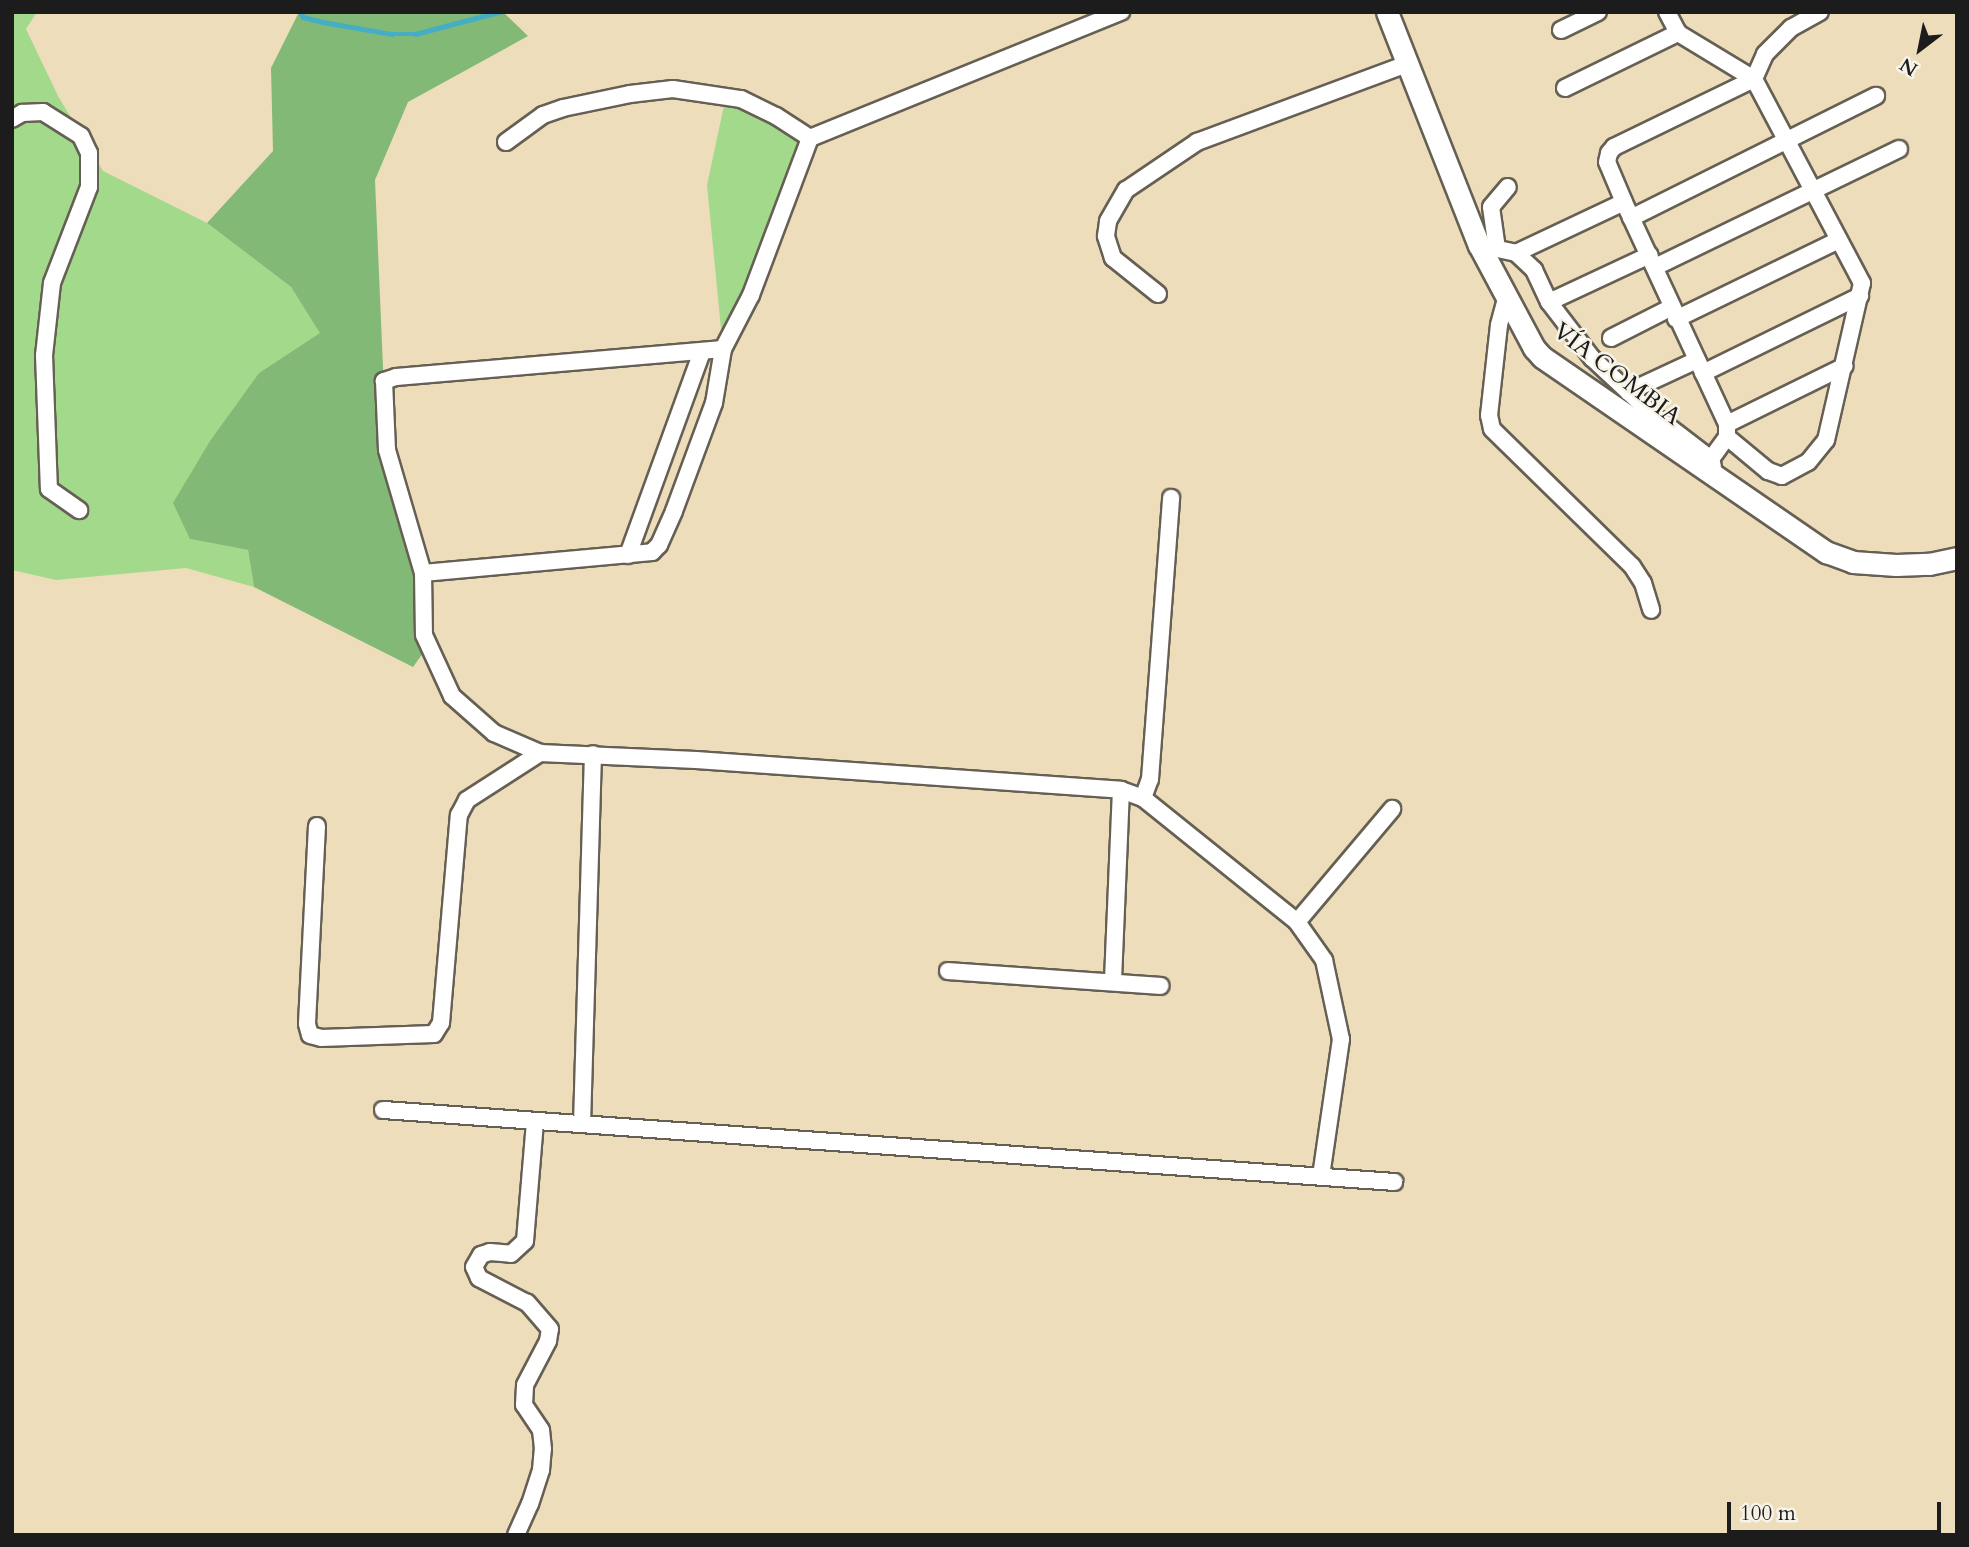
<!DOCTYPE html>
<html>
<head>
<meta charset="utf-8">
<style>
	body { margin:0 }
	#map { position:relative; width:1969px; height:1547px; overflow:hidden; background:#edb; font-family:Cardo,serif }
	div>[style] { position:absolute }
	.green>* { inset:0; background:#a3d98b }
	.forest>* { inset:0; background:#82b977 }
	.stream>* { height:4.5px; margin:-2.25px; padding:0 2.25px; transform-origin:2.25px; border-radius:2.25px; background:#45aec4 }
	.roads { filter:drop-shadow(2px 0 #666054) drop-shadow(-2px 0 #666054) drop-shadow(0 2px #666054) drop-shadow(0 -2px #666054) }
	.minor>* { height:16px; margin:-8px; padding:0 8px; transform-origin:8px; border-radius:8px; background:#fff }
	.secondary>* { height:21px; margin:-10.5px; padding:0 10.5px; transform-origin:10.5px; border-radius:10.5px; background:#fff }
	span { translate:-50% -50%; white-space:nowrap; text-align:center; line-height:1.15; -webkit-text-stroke:5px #f7f3e8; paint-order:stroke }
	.street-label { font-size:24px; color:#1c1c1c }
	.frame { position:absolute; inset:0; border:14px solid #1c1c1c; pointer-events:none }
	.north { position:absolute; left:1885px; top:14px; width:70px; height:70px; -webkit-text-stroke:5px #f7f3e8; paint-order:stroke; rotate:212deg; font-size:19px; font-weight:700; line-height:28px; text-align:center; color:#1c1c1c }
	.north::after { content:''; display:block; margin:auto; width:24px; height:32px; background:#1c1c1c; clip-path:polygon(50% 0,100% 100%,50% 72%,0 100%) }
	.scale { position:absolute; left:1727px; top:1502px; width:214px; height:32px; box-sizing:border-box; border:4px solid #1c1c1c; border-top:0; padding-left:9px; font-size:21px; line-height:24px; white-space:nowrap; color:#1c1c1c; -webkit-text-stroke:5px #f7f3e8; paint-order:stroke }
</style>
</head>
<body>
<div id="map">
	<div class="green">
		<i style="clip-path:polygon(12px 12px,37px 12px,26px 29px,58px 96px,103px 171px,207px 223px,291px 287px,321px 333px,259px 373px,190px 539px,248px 550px,254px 587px,186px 568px,56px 580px,12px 570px)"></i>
		<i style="clip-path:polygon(726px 96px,810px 138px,723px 349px,707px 185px)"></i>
	</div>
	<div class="forest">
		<i style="clip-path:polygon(299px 12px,503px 12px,528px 36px,408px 102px,375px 180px,386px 438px,423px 573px,428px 646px,413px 667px,254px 587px,248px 550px,190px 539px,173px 503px,210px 441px,259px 373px,320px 333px,291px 287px,207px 223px,273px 151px,271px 68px)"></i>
	</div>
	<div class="stream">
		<i style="left:301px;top:12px;width:5px;rotate:68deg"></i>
		<i style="left:303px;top:17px;width:21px;rotate:14deg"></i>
		<i style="left:323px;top:22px;width:70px;rotate:9.9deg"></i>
		<i style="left:392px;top:34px;width:23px"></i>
		<i style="left:415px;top:34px;width:87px;rotate:-14.7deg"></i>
	</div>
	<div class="roads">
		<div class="minor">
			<i style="left:1667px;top:12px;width:24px;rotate:62deg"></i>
			<i style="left:1678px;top:33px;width:89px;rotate:31.2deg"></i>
			<i style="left:1754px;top:79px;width:231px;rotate:62.1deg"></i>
			<i style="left:1862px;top:283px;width:161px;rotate:102.9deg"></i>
			<i style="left:1826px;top:440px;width:28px;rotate:129deg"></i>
			<i style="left:1808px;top:462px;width:30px;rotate:152deg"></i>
			<i style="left:1782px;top:476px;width:15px;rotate:-160deg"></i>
			<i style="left:1768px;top:471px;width:53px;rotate:-140.3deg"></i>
			<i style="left:1561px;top:30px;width:41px;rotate:-25.9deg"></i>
			<i style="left:1565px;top:88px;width:126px;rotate:-26deg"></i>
			<i style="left:12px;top:119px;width:12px;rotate:-31deg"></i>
			<i style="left:22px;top:113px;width:21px;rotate:-3deg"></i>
			<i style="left:43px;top:112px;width:45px;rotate:32.3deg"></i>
			<i style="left:81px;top:136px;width:19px;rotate:65deg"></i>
			<i style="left:89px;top:153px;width:34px;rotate:90deg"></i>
			<i style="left:89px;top:187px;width:103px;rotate:111.1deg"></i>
			<i style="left:52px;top:283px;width:72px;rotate:96.3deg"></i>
			<i style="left:44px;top:355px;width:134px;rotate:87.9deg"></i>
			<i style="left:49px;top:489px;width:37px;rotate:35deg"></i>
			<i style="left:506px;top:142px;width:46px;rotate:-36.1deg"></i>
			<i style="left:543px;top:115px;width:21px;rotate:-19deg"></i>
			<i style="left:563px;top:108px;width:68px;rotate:-11.8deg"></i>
			<i style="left:630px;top:94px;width:43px;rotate:-6.6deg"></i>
			<i style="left:673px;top:89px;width:69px;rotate:8.4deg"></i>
			<i style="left:741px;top:99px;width:39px;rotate:26deg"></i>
			<i style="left:776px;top:116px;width:40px;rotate:32.9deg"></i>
			<i style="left:1631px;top:218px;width:274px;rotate:-26.5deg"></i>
			<i style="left:1479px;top:245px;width:38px;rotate:12deg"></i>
			<i style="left:1516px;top:253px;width:25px;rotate:43deg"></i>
			<i style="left:1534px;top:270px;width:35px;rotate:65deg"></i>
			<i style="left:1549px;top:302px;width:71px;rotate:52.5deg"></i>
			<i style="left:1592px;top:358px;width:81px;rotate:43deg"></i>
			<i style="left:1651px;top:413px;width:76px;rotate:37.5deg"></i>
			<i style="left:1711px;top:459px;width:8px;rotate:76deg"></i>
			<i style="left:1497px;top:249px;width:42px;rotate:-98.1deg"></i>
			<i style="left:1491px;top:207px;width:26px;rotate:-50deg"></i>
			<i style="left:1516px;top:253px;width:119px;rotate:-25.3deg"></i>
			<i style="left:1655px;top:267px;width:271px;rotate:-25.8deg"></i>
			<i style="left:1158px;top:294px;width:58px;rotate:-141.3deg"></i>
			<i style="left:1113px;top:258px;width:23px;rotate:-108deg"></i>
			<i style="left:1106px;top:236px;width:15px;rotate:-82deg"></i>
			<i style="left:1108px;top:221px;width:36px;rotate:-60deg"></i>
			<i style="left:1126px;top:190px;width:86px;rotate:-34.1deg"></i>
			<i style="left:1197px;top:142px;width:226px;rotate:-20.4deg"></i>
			<i style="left:1507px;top:295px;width:31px;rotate:105deg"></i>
			<i style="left:1499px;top:325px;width:91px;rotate:96.3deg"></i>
			<i style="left:1489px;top:415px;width:14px;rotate:78deg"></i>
			<i style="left:1492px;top:429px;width:196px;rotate:44.4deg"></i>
			<i style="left:1632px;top:566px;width:20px;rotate:57deg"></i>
			<i style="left:1643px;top:583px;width:28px;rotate:73deg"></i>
			<i style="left:1549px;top:302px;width:111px;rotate:-25deg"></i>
			<i style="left:1676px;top:319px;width:181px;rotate:-25.9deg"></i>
			<i style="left:1611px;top:338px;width:66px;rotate:-27deg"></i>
			<i style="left:723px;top:349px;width:328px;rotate:175.1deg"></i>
			<i style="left:396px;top:377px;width:13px;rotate:162deg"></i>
			<i style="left:384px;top:381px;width:69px;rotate:87.5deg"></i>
			<i style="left:387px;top:450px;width:128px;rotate:73.7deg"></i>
			<i style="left:423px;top:573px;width:62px;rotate:89.1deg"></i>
			<i style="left:424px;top:635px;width:67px;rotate:65.3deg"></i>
			<i style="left:452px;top:696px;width:56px;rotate:41.4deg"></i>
			<i style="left:494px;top:733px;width:50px;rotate:23.5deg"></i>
			<i style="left:540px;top:753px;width:156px;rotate:2.6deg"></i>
			<i style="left:696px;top:760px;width:426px;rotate:4deg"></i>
			<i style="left:1121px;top:790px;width:23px;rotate:20deg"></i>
			<i style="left:1143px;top:798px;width:198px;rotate:38.8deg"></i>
			<i style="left:1297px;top:922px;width:47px;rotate:54.6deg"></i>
			<i style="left:1324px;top:960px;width:81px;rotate:77.9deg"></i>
			<i style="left:1341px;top:1039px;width:138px;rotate:98.3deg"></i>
			<i style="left:1703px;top:373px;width:175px;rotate:-26.1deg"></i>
			<i style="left:1628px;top:392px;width:76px;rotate:-24.9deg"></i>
			<i style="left:1727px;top:424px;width:131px;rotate:-26.2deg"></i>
			<i style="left:1711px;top:459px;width:27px;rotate:-54deg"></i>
			<i style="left:1727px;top:437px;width:13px;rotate:-90deg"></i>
			<i style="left:1727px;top:424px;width:245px;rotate:-114.9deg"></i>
			<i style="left:1624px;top:202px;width:43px;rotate:-113deg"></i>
			<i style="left:1607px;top:162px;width:9px;rotate:-77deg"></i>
			<i style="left:1609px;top:153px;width:8px;rotate:-50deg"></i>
			<i style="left:1614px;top:147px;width:156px;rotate:-25.9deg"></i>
			<i style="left:1754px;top:79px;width:27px;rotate:-66deg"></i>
			<i style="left:1765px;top:54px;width:37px;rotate:-45deg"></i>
			<i style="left:1791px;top:28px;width:33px;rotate:-29deg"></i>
			<i style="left:628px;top:555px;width:216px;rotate:-70deg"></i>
			<i style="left:423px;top:573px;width:230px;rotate:-5.2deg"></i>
			<i style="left:652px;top:552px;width:10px;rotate:-45deg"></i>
			<i style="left:659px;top:545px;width:37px;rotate:-66deg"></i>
			<i style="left:674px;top:511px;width:115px;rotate:-69.7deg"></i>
			<i style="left:714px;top:403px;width:55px;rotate:-80.5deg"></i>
			<i style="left:723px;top:349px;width:61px;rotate:-62.6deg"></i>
			<i style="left:751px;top:295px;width:168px;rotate:-69.4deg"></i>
			<i style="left:810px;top:138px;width:336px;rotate:-22.1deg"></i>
			<i style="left:1143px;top:798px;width:20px;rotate:-70deg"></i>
			<i style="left:1150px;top:779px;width:282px;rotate:-85.7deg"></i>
			<i style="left:317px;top:826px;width:198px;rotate:92.9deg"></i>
			<i style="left:307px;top:1024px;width:11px;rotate:75deg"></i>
			<i style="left:310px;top:1035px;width:11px;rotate:15deg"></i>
			<i style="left:321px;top:1038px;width:113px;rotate:-2deg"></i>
			<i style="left:434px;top:1034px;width:13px;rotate:-58deg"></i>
			<i style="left:441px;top:1023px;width:209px;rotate:-85.1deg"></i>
			<i style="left:459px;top:815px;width:17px;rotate:-62deg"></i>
			<i style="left:467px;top:800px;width:87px;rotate:-32.8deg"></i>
			<i style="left:1297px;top:922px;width:148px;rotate:-49.9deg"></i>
			<i style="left:948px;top:971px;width:213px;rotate:4deg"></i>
			<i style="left:1113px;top:980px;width:190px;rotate:-87.6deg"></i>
			<i style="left:383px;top:1110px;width:1014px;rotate:4.07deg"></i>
			<i style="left:582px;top:1124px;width:370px;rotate:-88.3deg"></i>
			<i style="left:516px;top:1535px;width:34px;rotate:-66deg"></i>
			<i style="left:530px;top:1504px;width:36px;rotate:-72deg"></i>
			<i style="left:541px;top:1470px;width:21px;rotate:-85deg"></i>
			<i style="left:543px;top:1449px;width:19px;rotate:-96deg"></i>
			<i style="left:541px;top:1430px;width:30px;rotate:-124deg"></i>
			<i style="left:524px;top:1405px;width:20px;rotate:-87deg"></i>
			<i style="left:525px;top:1385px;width:50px;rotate:-62.4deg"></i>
			<i style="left:548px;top:1341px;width:12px;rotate:-81deg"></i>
			<i style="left:550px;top:1329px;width:35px;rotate:-131deg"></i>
			<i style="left:527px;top:1303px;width:54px;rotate:-152.5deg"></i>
			<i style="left:479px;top:1278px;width:12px;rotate:-114deg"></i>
			<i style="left:474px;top:1267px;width:14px;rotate:-60deg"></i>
			<i style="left:481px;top:1255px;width:9px;rotate:-18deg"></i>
			<i style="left:490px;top:1252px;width:21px;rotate:5deg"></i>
			<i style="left:511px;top:1254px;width:19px;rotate:-43deg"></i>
			<i style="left:525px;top:1241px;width:120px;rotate:-85.2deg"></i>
		</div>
		<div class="secondary">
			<i style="left:1387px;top:12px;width:251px;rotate:68.5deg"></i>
			<i style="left:1479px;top:245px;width:117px;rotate:61.9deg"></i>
			<i style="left:1534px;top:348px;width:12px;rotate:48deg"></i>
			<i style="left:1542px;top:357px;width:345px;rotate:34.5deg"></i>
			<i style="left:1826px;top:552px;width:29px;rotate:20deg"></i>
			<i style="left:1853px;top:562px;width:43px;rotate:4deg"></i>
			<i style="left:1896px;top:565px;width:33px;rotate:-2deg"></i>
			<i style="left:1929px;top:564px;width:29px;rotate:-12deg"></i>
		</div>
	</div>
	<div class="street-label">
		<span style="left:1617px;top:374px;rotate:37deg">VÍA COMBIA</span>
	</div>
	<div class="frame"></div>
	<div class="north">N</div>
	<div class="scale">100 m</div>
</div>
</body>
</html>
